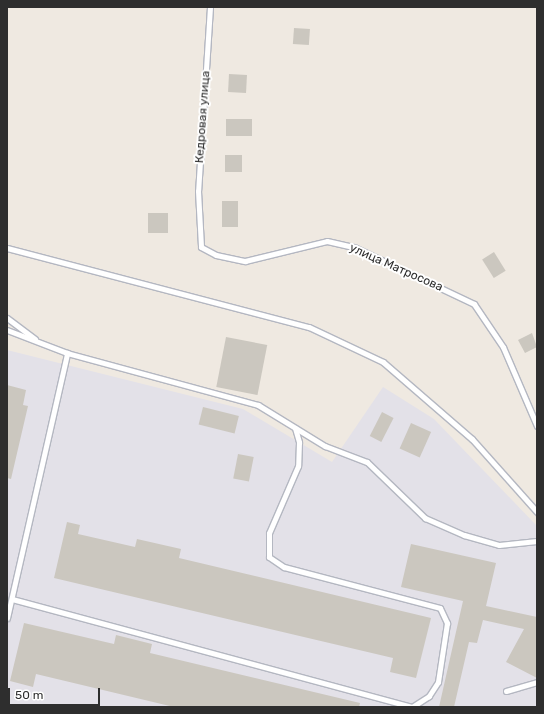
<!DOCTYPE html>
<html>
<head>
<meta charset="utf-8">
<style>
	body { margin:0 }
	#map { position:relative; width:544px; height:714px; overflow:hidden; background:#efe9e1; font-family:Rubik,sans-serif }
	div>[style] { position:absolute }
	.industrial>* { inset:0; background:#e3e1e8 }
	.building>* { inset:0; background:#cbc7bf; transform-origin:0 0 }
	.roads { filter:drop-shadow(1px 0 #b4b7c1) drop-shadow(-1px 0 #b4b7c1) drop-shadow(0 1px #b4b7c1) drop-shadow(0 -1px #b4b7c1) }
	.service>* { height:5px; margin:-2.5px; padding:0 2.5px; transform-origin:2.5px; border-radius:2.5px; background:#fff }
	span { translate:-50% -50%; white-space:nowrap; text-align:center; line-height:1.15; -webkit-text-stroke:4px #fff; paint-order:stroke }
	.street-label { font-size:12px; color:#2e2e2e }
	.frame { position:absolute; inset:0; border:8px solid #2e2e2e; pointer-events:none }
	.scale { position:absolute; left:8px; top:688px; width:92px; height:18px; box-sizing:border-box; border:2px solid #2e2e2e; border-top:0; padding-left:5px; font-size:12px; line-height:14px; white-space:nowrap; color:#2e2e2e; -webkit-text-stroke:3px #fff; paint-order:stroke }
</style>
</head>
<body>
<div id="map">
	<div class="industrial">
		<i style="clip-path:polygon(7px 350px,243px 409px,332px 462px,383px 387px,434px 419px,537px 526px,537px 707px,7px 707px)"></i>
	</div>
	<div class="building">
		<i style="left:294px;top:28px;width:16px;height:16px;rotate:4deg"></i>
		<i style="left:229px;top:74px;width:18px;height:18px;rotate:3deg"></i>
		<i style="left:226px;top:119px;width:26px;height:17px"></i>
		<i style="left:225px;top:155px;width:17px;height:17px"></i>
		<i style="left:238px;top:201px;width:26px;height:16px;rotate:90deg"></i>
		<i style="left:148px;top:213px;width:20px;height:20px"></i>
		<i style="left:494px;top:252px;width:22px;height:14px;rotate:58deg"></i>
		<i style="clip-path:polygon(532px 333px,537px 347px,525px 353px,518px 340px)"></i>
		<i style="left:226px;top:337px;width:42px;height:51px;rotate:11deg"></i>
		<i style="clip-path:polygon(7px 385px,26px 390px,23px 405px,28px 406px,11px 479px,7px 478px)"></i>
		<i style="left:203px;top:407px;width:37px;height:18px;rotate:14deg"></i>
		<i style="left:382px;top:412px;width:13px;height:27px;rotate:27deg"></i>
		<i style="left:411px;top:423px;width:22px;height:28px;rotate:24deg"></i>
		<i style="left:238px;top:454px;width:16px;height:25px;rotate:11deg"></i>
		<i style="clip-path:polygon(67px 522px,80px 525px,78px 534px,135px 547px,137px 539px,181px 549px,179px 558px,431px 618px,416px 678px,390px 672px,393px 658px,54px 578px)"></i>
		<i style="clip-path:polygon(411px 544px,496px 563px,486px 606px,537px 617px,537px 678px,506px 662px,524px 629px,483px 620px,477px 643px,469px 642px,454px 707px,439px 707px,463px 601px,401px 587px)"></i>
		<i style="clip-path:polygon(24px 623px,114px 644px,116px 635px,152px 644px,150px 653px,360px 703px,359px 707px,174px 707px,36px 674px,33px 687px,10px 681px)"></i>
	</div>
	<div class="roads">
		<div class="service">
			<i style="left:210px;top:7px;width:184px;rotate:93.7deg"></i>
			<i style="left:198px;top:191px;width:56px;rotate:86.9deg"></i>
			<i style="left:201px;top:247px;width:17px;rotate:28deg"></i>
			<i style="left:216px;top:255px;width:30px;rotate:12deg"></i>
			<i style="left:245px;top:261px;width:84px;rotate:-13.7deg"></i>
			<i style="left:327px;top:241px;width:28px;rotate:13deg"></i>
			<i style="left:354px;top:247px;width:133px;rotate:25.4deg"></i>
			<i style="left:474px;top:304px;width:52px;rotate:56deg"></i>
			<i style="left:503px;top:347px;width:86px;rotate:66.7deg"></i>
			<i style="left:7px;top:248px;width:312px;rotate:14.7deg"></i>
			<i style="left:309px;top:327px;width:82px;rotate:25.3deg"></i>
			<i style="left:383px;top:362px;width:118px;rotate:40.9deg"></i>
			<i style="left:472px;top:439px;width:98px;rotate:48.3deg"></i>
			<i style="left:7px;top:318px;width:35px;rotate:37deg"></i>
			<i style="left:7px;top:330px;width:64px;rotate:21deg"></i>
			<i style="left:67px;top:353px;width:198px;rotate:15.2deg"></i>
			<i style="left:258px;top:405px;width:79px;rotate:31.5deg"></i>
			<i style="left:325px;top:446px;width:45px;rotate:20.9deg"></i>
			<i style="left:367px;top:462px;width:81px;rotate:44deg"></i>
			<i style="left:425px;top:518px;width:43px;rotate:23.6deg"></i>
			<i style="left:464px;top:535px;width:36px;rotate:16deg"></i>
			<i style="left:499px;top:545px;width:38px;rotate:-6deg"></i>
			<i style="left:295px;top:428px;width:15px;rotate:74deg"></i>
			<i style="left:299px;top:442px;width:24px;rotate:92deg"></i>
			<i style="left:298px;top:466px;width:73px;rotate:113.4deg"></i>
			<i style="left:269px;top:533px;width:24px;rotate:90deg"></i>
			<i style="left:269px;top:557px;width:18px;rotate:34deg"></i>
			<i style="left:284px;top:567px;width:161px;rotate:14.7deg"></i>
			<i style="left:440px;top:608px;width:17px;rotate:65deg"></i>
			<i style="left:447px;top:623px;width:60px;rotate:98.7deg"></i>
			<i style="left:438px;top:682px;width:17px;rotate:123deg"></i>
			<i style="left:429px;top:696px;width:20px;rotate:147deg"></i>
			<i style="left:12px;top:599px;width:414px;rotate:15.1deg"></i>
			<i style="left:7px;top:618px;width:272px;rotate:-77.2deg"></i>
			<i style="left:506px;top:691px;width:32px;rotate:-16deg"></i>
		</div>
	</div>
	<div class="street-label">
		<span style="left:203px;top:117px;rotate:-86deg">Кедровая улица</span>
		<span style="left:396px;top:268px;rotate:24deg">улица Матросова</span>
	</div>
	<div class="frame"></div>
	<div class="scale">50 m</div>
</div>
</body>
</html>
